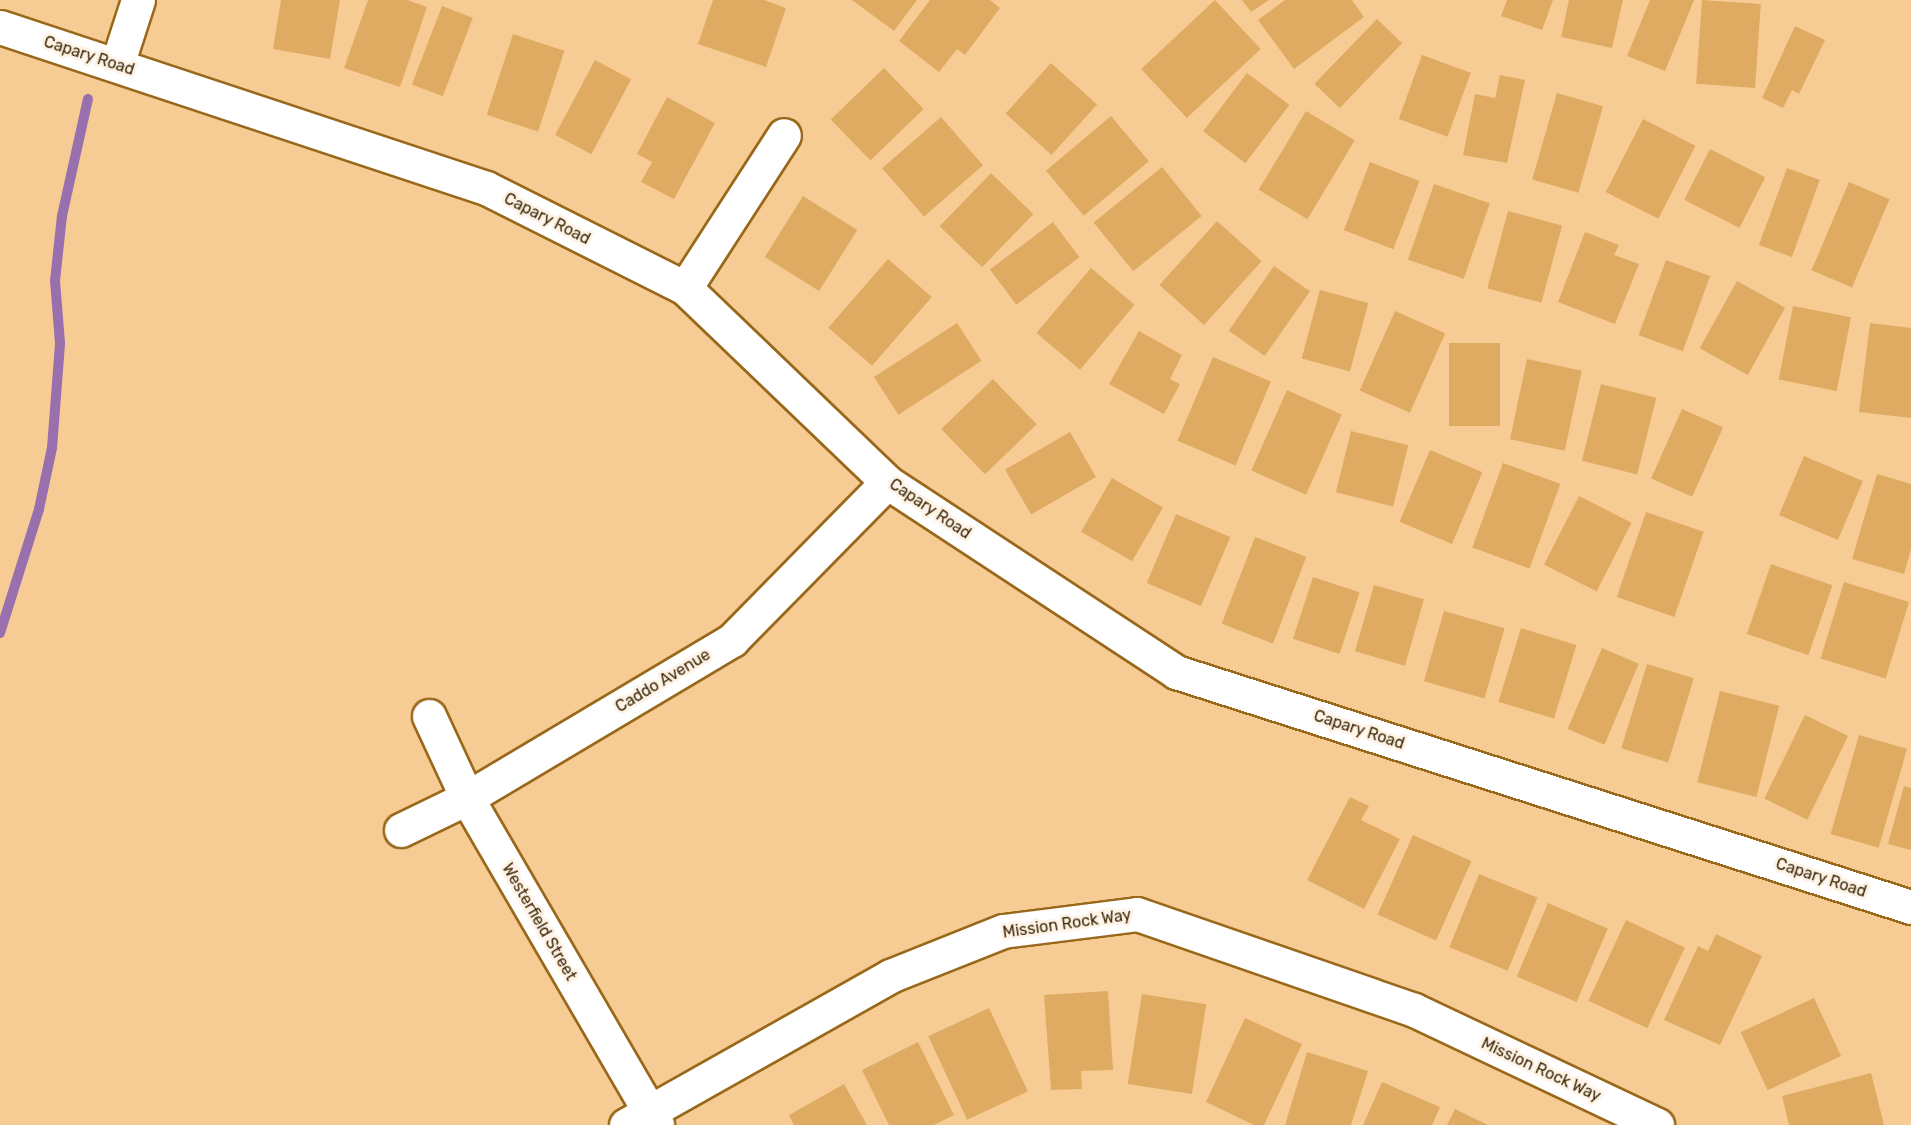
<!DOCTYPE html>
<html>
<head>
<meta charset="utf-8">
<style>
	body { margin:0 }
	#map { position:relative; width:1911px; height:1125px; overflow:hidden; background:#f7cc94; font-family:Rubik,sans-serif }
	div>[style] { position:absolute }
	.stream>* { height:10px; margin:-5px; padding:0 5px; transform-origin:5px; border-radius:5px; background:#9870ae }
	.building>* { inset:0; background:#dfab63; transform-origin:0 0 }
	.roads { filter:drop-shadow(2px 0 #99681a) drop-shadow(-2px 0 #99681a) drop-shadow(0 2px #99681a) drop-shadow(0 -2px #99681a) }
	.minor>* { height:33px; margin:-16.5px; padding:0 16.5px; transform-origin:16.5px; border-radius:16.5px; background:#fff }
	span { translate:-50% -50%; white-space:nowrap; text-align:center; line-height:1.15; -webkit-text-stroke:6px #fef3e6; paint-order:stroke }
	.street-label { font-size:16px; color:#3d2808 }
</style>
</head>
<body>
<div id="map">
	<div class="stream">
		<i style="left:0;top:633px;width:130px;rotate:-72.5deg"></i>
		<i style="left:39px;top:509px;width:62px;rotate:-78deg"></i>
		<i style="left:52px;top:448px;width:105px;rotate:-85.6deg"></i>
		<i style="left:60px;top:343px;width:62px;rotate:-94.6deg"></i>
		<i style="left:55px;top:281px;width:65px;rotate:-83.9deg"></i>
		<i style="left:62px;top:216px;width:120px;rotate:-77.5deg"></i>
	</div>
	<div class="building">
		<i style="clip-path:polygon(281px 0,340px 0,330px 59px,273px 49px)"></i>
		<i style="clip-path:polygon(368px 0,407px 0,427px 7px,400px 87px,344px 68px)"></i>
		<i style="clip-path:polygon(713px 0,764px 0,786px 8px,766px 67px,698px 44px)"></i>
		<i style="clip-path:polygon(852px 0,917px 0,894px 31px)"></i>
		<i style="clip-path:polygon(930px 0,990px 0,1000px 8px,965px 55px,957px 49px,939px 72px,899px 41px)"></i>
		<i style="left:1215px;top:0;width:67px;height:101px;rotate:47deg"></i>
		<i style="clip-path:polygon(1242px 0,1269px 0,1251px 12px)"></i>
		<i style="clip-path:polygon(1285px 0,1352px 0,1364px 17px,1294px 69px,1258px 20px)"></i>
		<i style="clip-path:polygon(1507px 0,1553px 0,1542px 30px,1501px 16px)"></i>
		<i style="clip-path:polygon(1569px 0,1623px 0,1612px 48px,1561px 37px)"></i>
		<i style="clip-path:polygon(1650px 0,1694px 0,1665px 71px,1627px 56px)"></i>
		<i style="left:1702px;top:0;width:59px;height:84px;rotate:4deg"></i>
		<i style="left:442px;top:6px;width:33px;height:84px;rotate:21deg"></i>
		<i style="left:1377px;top:19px;width:35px;height:90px;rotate:44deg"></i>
		<i style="clip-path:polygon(1795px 26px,1825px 40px,1799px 94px,1792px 90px,1783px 108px,1762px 98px)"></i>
		<i style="left:513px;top:34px;width:54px;height:85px;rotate:18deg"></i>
		<i style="left:1422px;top:55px;width:52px;height:68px;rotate:20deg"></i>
		<i style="left:595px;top:60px;width:41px;height:85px;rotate:28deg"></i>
		<i style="left:1051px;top:63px;width:62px;height:68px;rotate:42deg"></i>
		<i style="left:884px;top:68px;width:57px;height:74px;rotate:46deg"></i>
		<i style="left:1247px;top:73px;width:53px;height:73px;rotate:37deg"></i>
		<i style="clip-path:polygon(1500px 75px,1525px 80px,1507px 163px,1463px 155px,1475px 94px,1495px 98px)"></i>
		<i style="left:1557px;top:93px;width:48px;height:90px;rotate:16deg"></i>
		<i style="clip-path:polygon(667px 97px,715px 123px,674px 199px,641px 182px,652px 162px,637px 154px)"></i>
		<i style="left:1306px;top:111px;width:57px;height:92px;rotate:31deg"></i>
		<i style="left:1111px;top:116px;width:59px;height:85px;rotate:50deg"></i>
		<i style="left:941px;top:117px;width:64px;height:78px;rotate:49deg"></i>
		<i style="left:1643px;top:119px;width:59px;height:82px;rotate:27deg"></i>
		<i style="left:1710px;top:149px;width:62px;height:57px;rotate:27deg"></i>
		<i style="left:1370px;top:162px;width:53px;height:73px;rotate:21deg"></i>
		<i style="left:1162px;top:167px;width:63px;height:88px;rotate:51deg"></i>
		<i style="left:1787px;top:168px;width:35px;height:82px;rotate:20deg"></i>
		<i style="left:991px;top:173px;width:59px;height:74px;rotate:44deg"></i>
		<i style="left:1849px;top:182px;width:44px;height:96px;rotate:23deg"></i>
		<i style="left:1434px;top:184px;width:59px;height:80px;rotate:19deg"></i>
		<i style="left:803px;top:196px;width:64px;height:72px;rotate:32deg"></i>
		<i style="left:1508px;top:211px;width:56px;height:80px;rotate:15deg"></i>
		<i style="left:1217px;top:221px;width:60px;height:86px;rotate:42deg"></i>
		<i style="left:1053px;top:222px;width:44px;height:79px;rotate:53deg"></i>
		<i style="clip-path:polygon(1585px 232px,1619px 245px,1614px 255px,1639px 264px,1615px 324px,1558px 302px)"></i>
		<i style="left:888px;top:259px;width:58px;height:91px;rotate:41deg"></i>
		<i style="left:1666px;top:260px;width:47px;height:80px;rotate:20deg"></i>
		<i style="left:1274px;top:266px;width:44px;height:79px;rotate:35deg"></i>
		<i style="left:1091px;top:268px;width:57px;height:85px;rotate:40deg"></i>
		<i style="left:1737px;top:281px;width:55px;height:77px;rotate:29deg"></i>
		<i style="left:1320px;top:290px;width:50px;height:71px;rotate:15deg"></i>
		<i style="left:1793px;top:306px;width:59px;height:75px;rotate:11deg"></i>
		<i style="left:1395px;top:311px;width:55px;height:87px;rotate:24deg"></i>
		<i style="left:957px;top:323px;width:45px;height:99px;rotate:57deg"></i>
		<i style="clip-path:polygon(1870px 323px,1911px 328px,1911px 418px,1859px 412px)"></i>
		<i style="clip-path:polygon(1139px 331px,1182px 355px,1170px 379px,1180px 384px,1164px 414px,1109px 384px)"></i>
		<i style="left:1449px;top:343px;width:51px;height:83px"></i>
		<i style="left:1213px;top:357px;width:63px;height:91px;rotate:23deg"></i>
		<i style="left:1527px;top:359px;width:56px;height:82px;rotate:12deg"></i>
		<i style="left:993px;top:379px;width:63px;height:72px;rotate:46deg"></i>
		<i style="left:1601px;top:384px;width:57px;height:79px;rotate:14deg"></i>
		<i style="left:1287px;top:390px;width:60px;height:88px;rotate:24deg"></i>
		<i style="left:1682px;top:409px;width:45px;height:76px;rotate:24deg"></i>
		<i style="left:1351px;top:431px;width:59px;height:63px;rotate:14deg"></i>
		<i style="left:1070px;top:432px;width:52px;height:75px;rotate:60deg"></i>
		<i style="left:1430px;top:450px;width:57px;height:78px;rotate:23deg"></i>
		<i style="left:1804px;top:456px;width:64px;height:64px;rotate:23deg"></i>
		<i style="left:1503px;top:463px;width:61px;height:90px;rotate:20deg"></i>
		<i style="clip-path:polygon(1877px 474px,1911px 484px,1911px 549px,1904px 574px,1852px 559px)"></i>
		<i style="left:1112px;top:478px;width:59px;height:62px;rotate:30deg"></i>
		<i style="left:1579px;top:496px;width:59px;height:77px;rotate:27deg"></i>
		<i style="left:1646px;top:512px;width:61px;height:90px;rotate:19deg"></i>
		<i style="left:1176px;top:514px;width:59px;height:75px;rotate:23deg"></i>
		<i style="left:1255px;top:537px;width:55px;height:93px;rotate:21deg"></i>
		<i style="left:1771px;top:564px;width:65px;height:74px;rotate:19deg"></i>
		<i style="left:1313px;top:577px;width:49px;height:65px;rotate:18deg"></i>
		<i style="left:1844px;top:582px;width:68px;height:80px;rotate:17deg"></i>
		<i style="left:1374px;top:585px;width:52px;height:69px;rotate:16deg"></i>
		<i style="left:1444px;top:611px;width:63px;height:73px;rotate:16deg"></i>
		<i style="left:1521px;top:628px;width:58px;height:77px;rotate:17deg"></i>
		<i style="left:1602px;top:648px;width:40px;height:88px;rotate:23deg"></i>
		<i style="left:1647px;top:664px;width:49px;height:88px;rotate:17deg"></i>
		<i style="left:1720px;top:691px;width:61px;height:94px;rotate:14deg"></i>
		<i style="left:1805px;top:715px;width:48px;height:93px;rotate:26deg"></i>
		<i style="left:1859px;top:735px;width:50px;height:103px;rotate:16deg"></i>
		<i style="clip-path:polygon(1904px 786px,1911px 788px,1911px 850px,1888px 844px)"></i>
		<i style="clip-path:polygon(1350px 797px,1369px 806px,1361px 820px,1400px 839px,1364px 909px,1307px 880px)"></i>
		<i style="left:1413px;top:835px;width:64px;height:87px;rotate:24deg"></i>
		<i style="left:1479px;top:874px;width:63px;height:79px;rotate:22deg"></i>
		<i style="left:1548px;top:903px;width:65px;height:80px;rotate:23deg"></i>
		<i style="left:1626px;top:920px;width:65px;height:89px;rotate:25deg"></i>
		<i style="clip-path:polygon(1716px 934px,1762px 956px,1720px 1045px,1664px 1020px,1698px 946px,1708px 951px)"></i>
		<i style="clip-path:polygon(1108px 991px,1113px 1070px,1081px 1071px,1082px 1089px,1051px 1090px,1044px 995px)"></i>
		<i style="left:1142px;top:994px;width:65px;height:91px;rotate:9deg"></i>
		<i style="left:1814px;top:998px;width:64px;height:81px;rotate:65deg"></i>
		<i style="left:989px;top:1008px;width:92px;height:67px;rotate:65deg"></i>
		<i style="clip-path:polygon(1245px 1018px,1302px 1044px,1264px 1125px,1254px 1125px,1206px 1102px)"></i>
		<i style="clip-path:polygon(918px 1042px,954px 1115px,934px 1125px,889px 1125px,862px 1070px)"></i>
		<i style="clip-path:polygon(1307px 1052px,1368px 1071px,1351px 1125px,1285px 1125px)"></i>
		<i style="clip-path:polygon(1871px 1073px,1884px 1125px,1789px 1125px,1782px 1096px)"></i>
		<i style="clip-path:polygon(1382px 1082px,1440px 1107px,1432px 1125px,1363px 1125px)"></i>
		<i style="clip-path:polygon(844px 1084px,867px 1125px,794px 1125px,789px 1115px)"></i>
		<i style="clip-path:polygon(1455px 1109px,1488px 1125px,1447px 1125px)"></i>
	</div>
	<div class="roads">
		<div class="minor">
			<i style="left:0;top:27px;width:512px;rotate:18.33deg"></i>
			<i style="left:486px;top:188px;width:223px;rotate:26.7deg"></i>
			<i style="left:685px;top:288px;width:280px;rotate:43.8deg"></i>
			<i style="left:887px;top:482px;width:346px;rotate:33.3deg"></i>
			<i style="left:1176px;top:672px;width:772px;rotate:17.73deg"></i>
			<i style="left:117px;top:65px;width:68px;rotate:-72.1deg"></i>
			<i style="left:685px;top:288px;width:182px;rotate:-57.1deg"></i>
			<i style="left:429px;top:716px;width:90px;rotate:65.1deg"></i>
			<i style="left:467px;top:798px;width:378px;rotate:59.8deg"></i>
			<i style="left:401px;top:830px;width:73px;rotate:-25.9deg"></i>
			<i style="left:467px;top:798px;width:309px;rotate:-30.8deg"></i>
			<i style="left:732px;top:640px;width:221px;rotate:-45.5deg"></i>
			<i style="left:626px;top:1125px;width:303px;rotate:-29.4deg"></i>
			<i style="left:890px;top:976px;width:122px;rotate:-21.7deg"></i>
			<i style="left:1003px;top:931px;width:135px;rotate:-7.2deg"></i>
			<i style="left:1137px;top:914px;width:293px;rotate:19.1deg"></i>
			<i style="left:1414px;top:1010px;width:269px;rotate:25.3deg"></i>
		</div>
	</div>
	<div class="street-label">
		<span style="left:89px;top:56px;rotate:18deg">Capary Road</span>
		<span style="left:547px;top:219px;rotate:27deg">Capary Road</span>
		<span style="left:930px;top:509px;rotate:34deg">Capary Road</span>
		<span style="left:663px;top:681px;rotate:-31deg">Caddo Avenue</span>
		<span style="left:1359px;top:730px;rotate:18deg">Capary Road</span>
		<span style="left:1821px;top:878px;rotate:18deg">Capary Road</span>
		<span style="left:539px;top:922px;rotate:60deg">Westerfield Street</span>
		<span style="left:1067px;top:924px;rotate:-8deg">Mission Rock Way</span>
		<span style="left:1541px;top:1070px;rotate:25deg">Mission Rock Way</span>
	</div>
</div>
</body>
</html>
